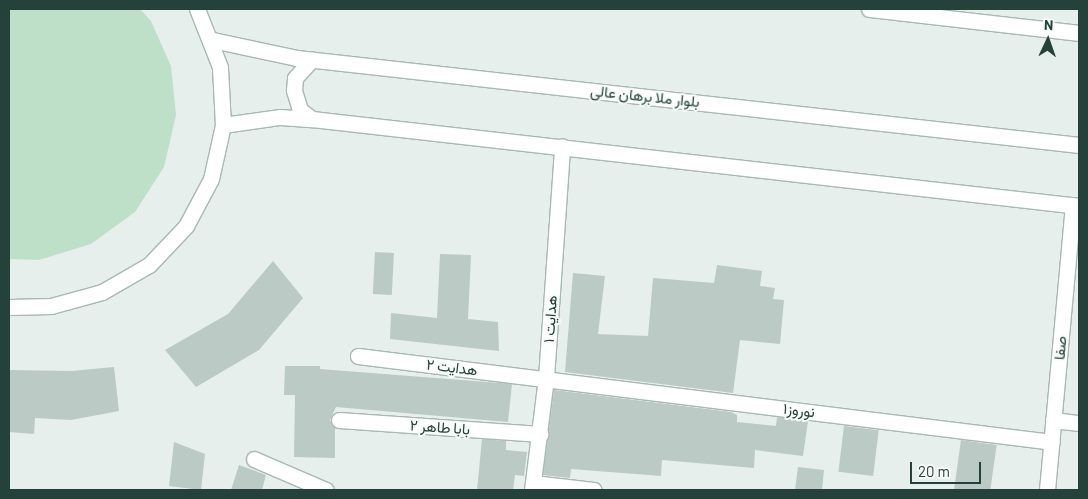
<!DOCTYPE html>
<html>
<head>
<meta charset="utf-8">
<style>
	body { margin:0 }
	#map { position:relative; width:1088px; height:499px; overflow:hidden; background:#e6efeb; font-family:Barlow,Vazirmatn,sans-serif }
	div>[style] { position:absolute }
	.green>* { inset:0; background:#bfe0c8 }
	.building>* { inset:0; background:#bbcac4; transform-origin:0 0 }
	.roads { filter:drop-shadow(1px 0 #a8b8b2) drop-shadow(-1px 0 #a8b8b2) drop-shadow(0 1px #a8b8b2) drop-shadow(0 -1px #a8b8b2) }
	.minor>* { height:15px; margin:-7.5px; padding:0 7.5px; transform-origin:7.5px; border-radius:7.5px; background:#fff }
	.tertiary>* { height:15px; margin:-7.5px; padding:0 7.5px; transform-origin:7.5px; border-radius:7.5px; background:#fff }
	.secondary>* { height:15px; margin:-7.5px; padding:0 7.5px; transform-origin:7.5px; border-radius:7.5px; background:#fff }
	span { translate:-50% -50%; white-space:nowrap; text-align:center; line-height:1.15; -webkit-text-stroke:4px #f7fbf9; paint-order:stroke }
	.street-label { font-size:15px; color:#24423a }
	.frame { position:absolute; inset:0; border:10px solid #24423a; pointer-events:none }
	.north { position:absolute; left:1023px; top:15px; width:50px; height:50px; -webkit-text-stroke:4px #f7fbf9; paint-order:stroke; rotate:3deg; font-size:14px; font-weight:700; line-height:20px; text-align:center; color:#24423a }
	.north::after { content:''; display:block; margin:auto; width:18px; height:22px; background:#24423a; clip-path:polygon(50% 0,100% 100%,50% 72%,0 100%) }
	.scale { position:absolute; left:910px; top:462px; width:71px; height:22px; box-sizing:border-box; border:2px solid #24423a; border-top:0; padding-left:6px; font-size:15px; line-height:18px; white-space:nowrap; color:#24423a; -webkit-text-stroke:4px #f7fbf9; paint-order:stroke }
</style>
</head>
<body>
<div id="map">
	<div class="green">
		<i style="clip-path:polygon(9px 9px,140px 9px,151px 21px,171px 66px,176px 115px,164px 167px,135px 212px,91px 244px,39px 260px,9px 259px)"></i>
	</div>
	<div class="building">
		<i style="left:375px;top:252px;width:19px;height:42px;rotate:3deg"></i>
		<i style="clip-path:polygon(440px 254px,471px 255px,468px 319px,498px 322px,499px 351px,390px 339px,391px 313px,437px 318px)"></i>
		<i style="clip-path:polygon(273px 261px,303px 298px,259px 350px,196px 387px,165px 350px,228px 314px)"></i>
		<i style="clip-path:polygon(717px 265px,762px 271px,760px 286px,775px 288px,773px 299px,784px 300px,780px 344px,740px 340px,733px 393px,565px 372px,573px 273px,605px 276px,598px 334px,648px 336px,653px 278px,714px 283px)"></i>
		<i style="clip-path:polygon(285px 366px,320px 366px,320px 369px,512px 384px,508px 422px,336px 407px,330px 420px,335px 428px,335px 458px,294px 457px,295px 395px,284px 395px)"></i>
		<i style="clip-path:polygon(114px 367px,119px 411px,71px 420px,35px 418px,34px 434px,9px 432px,9px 370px,72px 371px)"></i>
		<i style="clip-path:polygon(554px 390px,731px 412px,737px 415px,737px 422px,776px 426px,777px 417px,808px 421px,803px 456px,755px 450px,754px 468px,662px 460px,661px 476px,571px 469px,570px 478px,543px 475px)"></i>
		<i style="left:844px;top:426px;width:35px;height:46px;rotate:7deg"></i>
		<i style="clip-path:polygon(482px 439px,506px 441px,506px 450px,527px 452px,524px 476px,515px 475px,513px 490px,477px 490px)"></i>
		<i style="left:961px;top:440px;width:36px;height:50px;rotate:8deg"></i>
		<i style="clip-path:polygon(174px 442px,205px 454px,201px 490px,169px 486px)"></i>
		<i style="clip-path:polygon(239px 465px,266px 475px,262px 490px,231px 490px)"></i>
		<i style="clip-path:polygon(798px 467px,824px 470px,822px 490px,795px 490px)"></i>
	</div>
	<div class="roads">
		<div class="minor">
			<i style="left:869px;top:9px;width:211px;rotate:6.5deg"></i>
			<i style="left:358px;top:356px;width:699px;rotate:7.06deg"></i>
			<i style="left:339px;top:420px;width:202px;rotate:4deg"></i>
			<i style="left:1053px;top:420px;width:26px;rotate:7deg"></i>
			<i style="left:254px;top:459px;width:78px;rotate:23.3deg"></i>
			<i style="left:533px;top:483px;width:61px;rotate:6.5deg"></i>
			<i style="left:532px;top:490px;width:113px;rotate:-82.9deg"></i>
			<i style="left:546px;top:378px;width:232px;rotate:-86deg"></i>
		</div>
		<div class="tertiary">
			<i style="left:1047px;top:490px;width:286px;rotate:-84.8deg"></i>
		</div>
		<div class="secondary">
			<i style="left:212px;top:40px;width:87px;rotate:12deg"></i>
			<i style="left:297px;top:58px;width:787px;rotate:6.35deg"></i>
			<i style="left:312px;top:119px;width:15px;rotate:-143deg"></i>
			<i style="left:300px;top:110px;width:21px;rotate:-107deg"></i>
			<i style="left:294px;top:90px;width:12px;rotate:-85deg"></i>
			<i style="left:295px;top:78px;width:25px;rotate:-48deg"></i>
			<i style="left:223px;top:125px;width:58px;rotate:-8deg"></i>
			<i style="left:280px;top:117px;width:32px;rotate:4deg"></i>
			<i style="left:312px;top:119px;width:772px;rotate:6.47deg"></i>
			<i style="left:9px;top:307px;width:42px;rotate:-1.4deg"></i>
			<i style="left:51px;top:306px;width:53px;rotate:-15.4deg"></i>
			<i style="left:102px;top:292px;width:54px;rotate:-29.9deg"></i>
			<i style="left:149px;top:265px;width:54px;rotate:-46.5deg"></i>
			<i style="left:186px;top:226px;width:53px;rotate:-62deg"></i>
			<i style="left:211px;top:179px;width:55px;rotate:-77.5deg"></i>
			<i style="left:223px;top:125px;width:58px;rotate:-93deg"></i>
			<i style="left:220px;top:67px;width:62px;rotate:-111.6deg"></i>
		</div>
	</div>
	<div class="street-label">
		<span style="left:645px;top:96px;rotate:6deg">بلوار ملا برهان عالی</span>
		<span style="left:550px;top:319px;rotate:-86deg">هدایت ۱</span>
		<span style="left:1060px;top:348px;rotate:-85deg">صفا</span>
		<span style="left:452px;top:367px;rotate:7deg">هدایت ۲</span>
		<span style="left:799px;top:410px;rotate:7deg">نوروز۱</span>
		<span style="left:440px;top:427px;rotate:4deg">بابا طاهر ۲</span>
	</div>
	<div class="frame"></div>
	<div class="north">N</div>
	<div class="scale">20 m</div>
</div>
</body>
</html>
